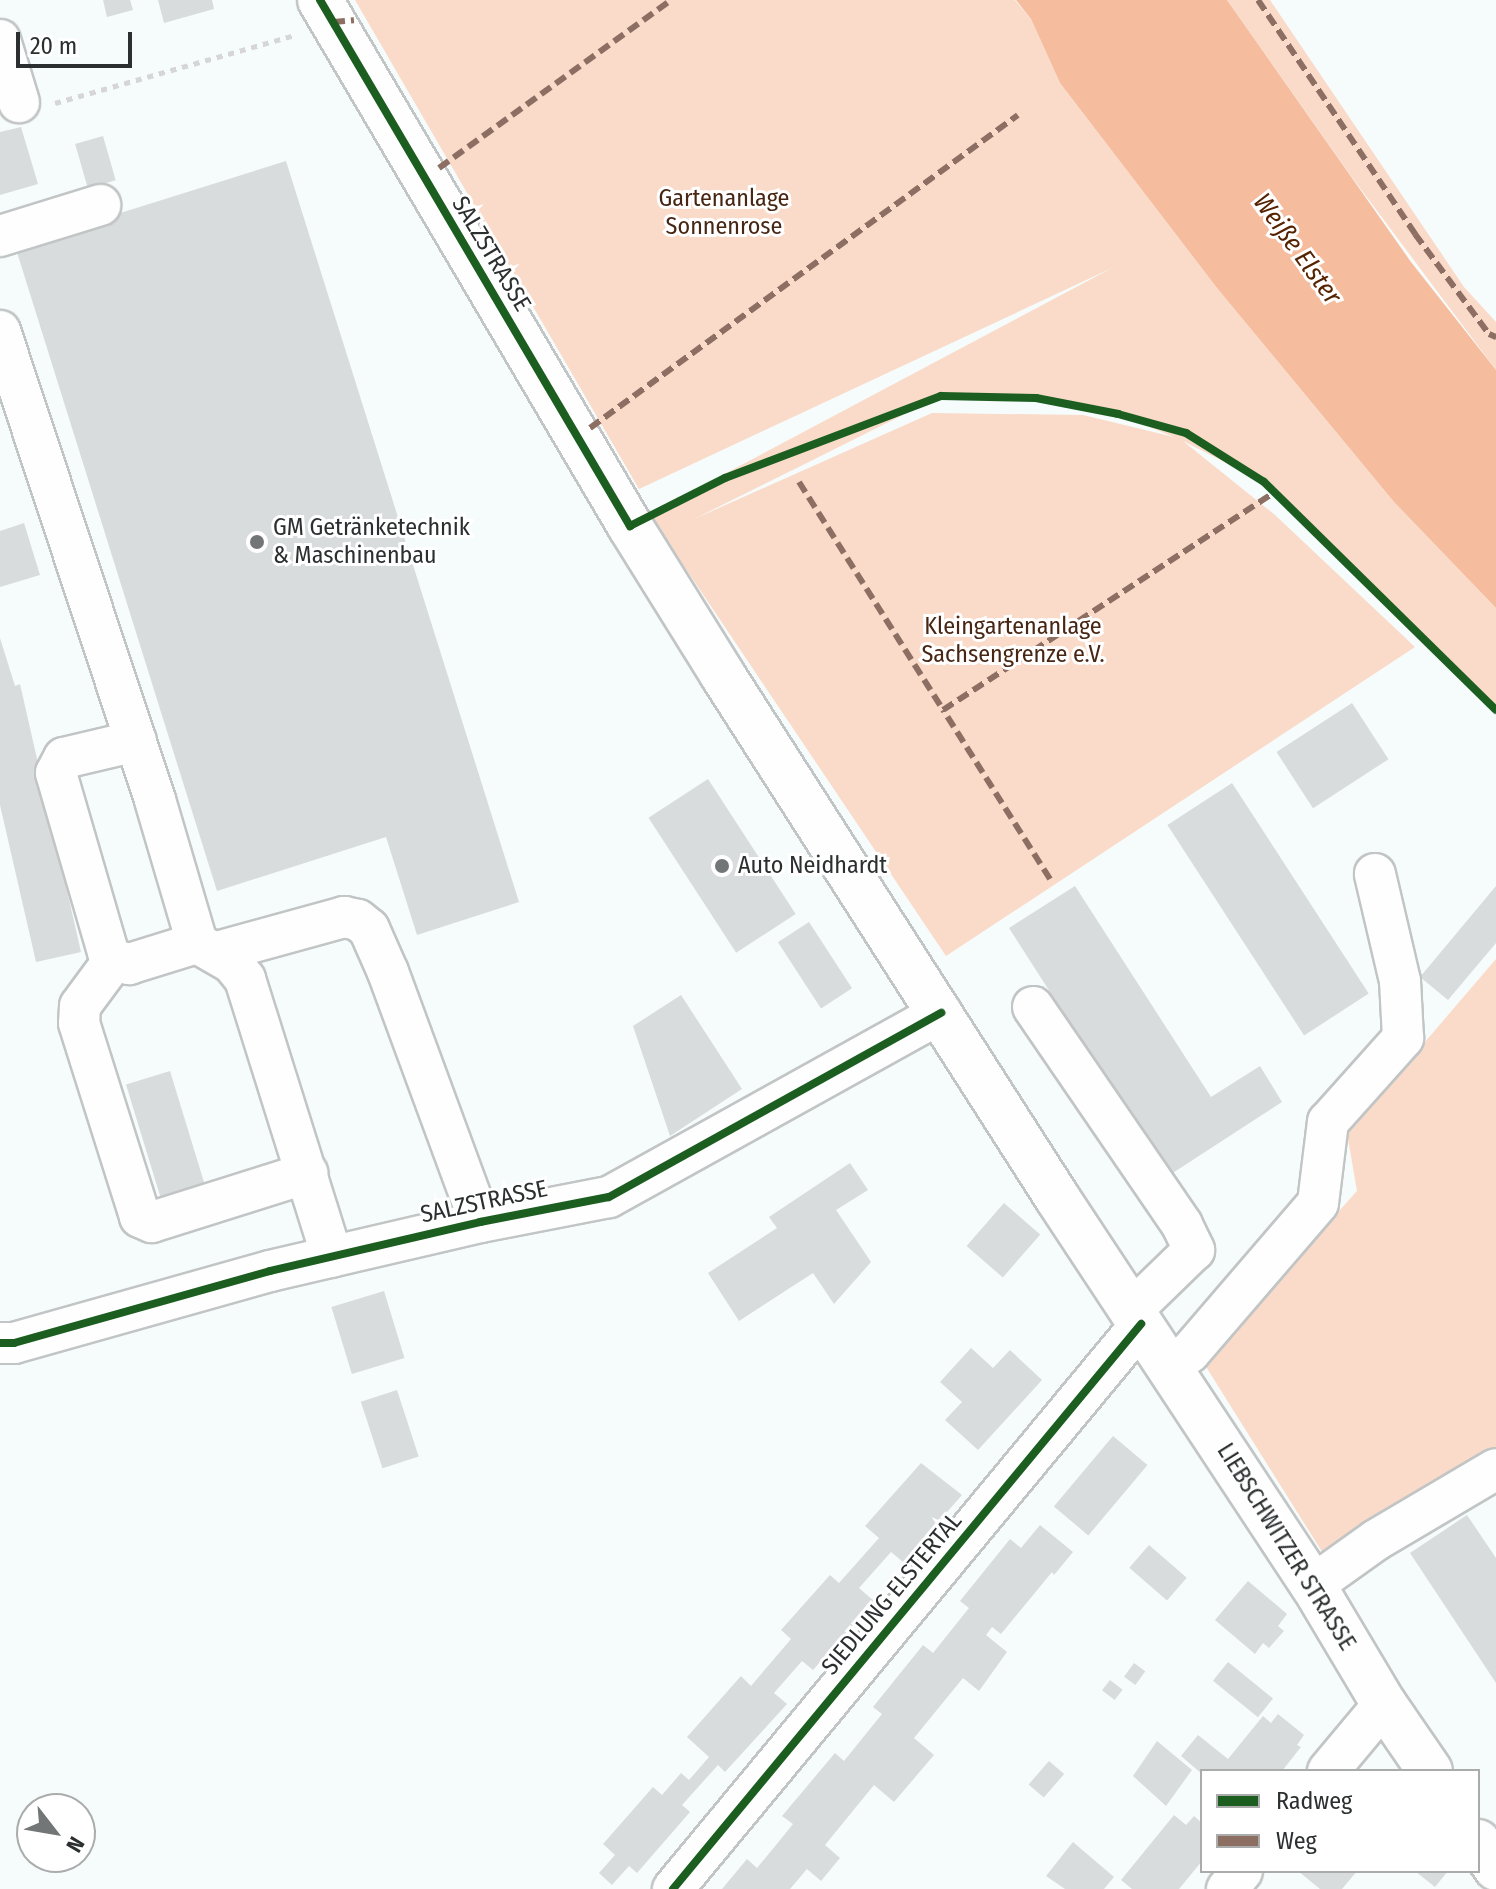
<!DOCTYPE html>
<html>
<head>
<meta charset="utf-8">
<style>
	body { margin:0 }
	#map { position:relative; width:1496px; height:1889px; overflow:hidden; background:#f6fbfb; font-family:"Fira Sans Condensed",sans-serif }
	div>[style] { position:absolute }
	.green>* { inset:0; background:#fadbc9 }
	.water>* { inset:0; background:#f5bd9e }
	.building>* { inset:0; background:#d8dcdc; transform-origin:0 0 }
	.path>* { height:5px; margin-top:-2.5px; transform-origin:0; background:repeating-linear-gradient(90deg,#d6d6d6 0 6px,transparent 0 12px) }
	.roads { filter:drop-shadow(2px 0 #c2c5c5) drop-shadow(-2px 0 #c2c5c5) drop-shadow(0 2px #c2c5c5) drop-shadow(0 -2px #c2c5c5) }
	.minor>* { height:40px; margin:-20px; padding:0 20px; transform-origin:20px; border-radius:20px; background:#fefefe }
	.major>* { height:44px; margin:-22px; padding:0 22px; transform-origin:22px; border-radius:22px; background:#fefefe }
	.quiet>* { height:6px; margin-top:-3px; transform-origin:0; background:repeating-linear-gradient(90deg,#8d6e63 0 12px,transparent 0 18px) }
	.cycleway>* { height:8px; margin:-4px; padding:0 4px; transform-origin:4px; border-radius:4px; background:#1b5e20 }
	.dots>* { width:22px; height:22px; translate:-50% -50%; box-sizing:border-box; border:4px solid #fff; border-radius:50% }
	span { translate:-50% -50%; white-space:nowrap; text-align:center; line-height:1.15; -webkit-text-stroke:6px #fff; paint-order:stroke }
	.park-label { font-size:24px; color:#472613 }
	.street-label { font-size:24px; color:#2b2f2f }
	.poi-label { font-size:24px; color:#2b2f2f }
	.left { translate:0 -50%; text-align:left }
	.water-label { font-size:26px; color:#562300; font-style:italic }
	.legend { position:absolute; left:1200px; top:1769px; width:280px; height:104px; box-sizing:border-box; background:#fff; border:2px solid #aaacac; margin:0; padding:10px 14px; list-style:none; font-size:24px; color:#2b2f2f }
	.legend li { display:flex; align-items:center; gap:16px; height:40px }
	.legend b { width:40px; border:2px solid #aaacac }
	.north { position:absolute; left:16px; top:1793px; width:80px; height:80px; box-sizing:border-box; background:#fff; border:2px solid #aaacac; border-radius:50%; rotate:121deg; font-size:22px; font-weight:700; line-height:32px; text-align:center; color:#2b2f2f }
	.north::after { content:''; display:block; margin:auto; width:28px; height:36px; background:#727676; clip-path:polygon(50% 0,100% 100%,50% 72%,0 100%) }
	.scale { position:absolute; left:16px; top:32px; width:116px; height:36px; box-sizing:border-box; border:4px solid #2b2f2f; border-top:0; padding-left:10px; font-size:24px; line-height:28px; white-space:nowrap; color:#2b2f2f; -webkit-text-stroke:6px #fff; paint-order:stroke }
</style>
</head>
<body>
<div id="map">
	<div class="green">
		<i style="clip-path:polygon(evenodd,355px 0,1015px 0,1031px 19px,1060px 83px,1217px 288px,1394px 502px,1496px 608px,1496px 710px,1264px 482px,1183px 441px,1275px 515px,1415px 647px,946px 956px,649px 514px,1112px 268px,639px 489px,355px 0,941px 396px,1036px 398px,1118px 414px,1174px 437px,1083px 415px,932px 413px,694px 519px,941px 396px)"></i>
		<i style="clip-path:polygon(1227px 0,1270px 0,1464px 287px,1496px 322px,1496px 370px,1351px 176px)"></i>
		<i style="clip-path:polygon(1496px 959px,1496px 1456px,1326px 1558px,1203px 1362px,1357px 1191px,1347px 1133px)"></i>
	</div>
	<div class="water">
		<i style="clip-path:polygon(1016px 0,1227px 0,1411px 262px,1496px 370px,1496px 608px,1394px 502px,1217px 288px,1060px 83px,1031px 19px)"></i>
	</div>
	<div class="building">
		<i style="clip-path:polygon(103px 0,130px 0,133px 10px,107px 17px)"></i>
		<i style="clip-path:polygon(158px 0,212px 0,214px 9px,164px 23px)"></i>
		<i style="clip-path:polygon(21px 127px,38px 184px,0 195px,0 132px)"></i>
		<i style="left:103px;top:136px;width:46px;height:29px;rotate:74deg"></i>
		<i style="clip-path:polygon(286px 161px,519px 902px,417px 935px,386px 837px,217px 891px,15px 246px)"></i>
		<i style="clip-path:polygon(24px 523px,40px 575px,0 587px,0 531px)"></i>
		<i style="clip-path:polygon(0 638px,15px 686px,20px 684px,81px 952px,36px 962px,0 805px)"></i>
		<i style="left:1352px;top:703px;width:67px;height:90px;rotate:57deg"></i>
		<i style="left:708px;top:779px;width:161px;height:71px;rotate:57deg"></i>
		<i style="left:1232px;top:783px;width:251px;height:77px;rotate:57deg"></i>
		<i style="clip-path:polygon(1075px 886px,1211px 1097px,1260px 1066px,1282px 1102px,1168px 1176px,1009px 928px)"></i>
		<i style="clip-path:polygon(1496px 886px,1496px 943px,1448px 1000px,1420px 977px)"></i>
		<i style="left:809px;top:922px;width:79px;height:37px;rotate:57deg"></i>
		<i style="clip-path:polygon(681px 995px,742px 1089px,670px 1136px,633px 1026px)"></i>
		<i style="left:170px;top:1071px;width:120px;height:46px;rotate:73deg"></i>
		<i style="clip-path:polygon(850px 1163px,868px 1190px,836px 1210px,871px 1262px,834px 1304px,813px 1273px,739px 1321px,708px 1273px,777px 1228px,769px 1217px)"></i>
		<i style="left:1004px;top:1203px;width:48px;height:57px;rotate:41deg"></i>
		<i style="left:384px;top:1291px;width:70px;height:55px;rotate:73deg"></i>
		<i style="clip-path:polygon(971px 1348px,993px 1368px,1010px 1350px,1042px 1380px,978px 1450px,945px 1420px,962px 1402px,940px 1382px)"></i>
		<i style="left:397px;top:1390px;width:70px;height:38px;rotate:72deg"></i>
		<i style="left:1113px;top:1436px;width:45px;height:92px;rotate:40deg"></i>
		<i style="clip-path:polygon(921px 1463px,962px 1495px,903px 1562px,891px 1552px,859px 1588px,874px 1601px,813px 1670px,802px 1661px,774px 1693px,787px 1704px,725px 1772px,718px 1765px,682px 1805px,690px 1812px,637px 1873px,629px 1866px,612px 1885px,599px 1873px,615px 1855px,603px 1844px,653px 1787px,662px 1795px,681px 1773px,689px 1780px,709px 1757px,687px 1737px,741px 1676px,751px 1686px,791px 1639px,781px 1630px,830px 1575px,839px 1583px,879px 1538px,865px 1526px)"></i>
		<i style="clip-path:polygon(1467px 1515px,1496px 1558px,1496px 1683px,1410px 1553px)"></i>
		<i style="clip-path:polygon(1040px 1525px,1073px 1552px,1054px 1575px,1052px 1572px,1001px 1634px,992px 1627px,986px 1635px,1007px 1652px,979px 1691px,963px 1678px,914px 1738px,934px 1755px,894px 1802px,874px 1785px,825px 1845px,840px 1858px,821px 1881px,807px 1869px,790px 1889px,722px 1889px,747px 1859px,757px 1868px,776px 1845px,793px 1824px,782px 1816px,835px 1753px,844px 1761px,882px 1714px,873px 1707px,923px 1645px,933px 1653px,969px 1608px,960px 1601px,1010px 1539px,1021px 1548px)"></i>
		<i style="left:1149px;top:1545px;width:50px;height:30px;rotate:41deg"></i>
		<i style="clip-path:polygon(1248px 1581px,1287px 1614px,1278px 1626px,1284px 1631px,1269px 1648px,1263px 1643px,1255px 1654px,1215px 1620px)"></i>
		<i style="left:1228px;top:1662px;width:58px;height:24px;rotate:39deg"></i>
		<i style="left:1134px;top:1663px;width:14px;height:17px;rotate:36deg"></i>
		<i style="left:1110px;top:1680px;width:16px;height:13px;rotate:38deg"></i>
		<i style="clip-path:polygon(1278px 1714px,1304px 1735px,1297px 1745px,1301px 1747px,1282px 1771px,1202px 1774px,1181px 1756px,1198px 1735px,1228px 1759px,1263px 1716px,1271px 1723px)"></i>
		<i style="clip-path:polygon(1157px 1741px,1192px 1770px,1166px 1806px,1133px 1776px)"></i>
		<i style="left:1049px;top:1761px;width:20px;height:31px;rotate:41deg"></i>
		<i style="clip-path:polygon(1174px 1815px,1186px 1825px,1194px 1816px,1202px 1823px,1202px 1861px,1179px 1889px,1132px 1889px,1121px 1880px)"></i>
		<i style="clip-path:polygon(1073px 1842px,1114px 1877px,1104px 1889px,1065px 1889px,1046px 1876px)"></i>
		<i style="clip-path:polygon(1298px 1871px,1357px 1871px,1342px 1889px,1320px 1889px)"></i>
		<i style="clip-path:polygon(1415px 1871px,1448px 1871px,1435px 1887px)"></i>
	</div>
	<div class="path">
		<i style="left:55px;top:103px;width:249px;rotate:-15.8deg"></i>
	</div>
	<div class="roads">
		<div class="minor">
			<i style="left:0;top:40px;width:65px;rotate:73deg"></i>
			<i style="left:0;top:236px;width:105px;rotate:-17.2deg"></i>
			<i style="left:0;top:331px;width:494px;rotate:71.7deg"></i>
			<i style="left:155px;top:800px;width:149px;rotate:73.6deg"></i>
			<i style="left:197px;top:943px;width:40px;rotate:29.7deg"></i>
			<i style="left:232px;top:963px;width:21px;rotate:51deg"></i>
			<i style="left:245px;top:979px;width:291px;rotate:72.6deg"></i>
			<i style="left:136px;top:741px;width:74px;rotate:166.7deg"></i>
			<i style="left:64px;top:758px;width:17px;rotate:118deg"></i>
			<i style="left:56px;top:773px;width:186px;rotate:73.8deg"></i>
			<i style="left:108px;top:952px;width:10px;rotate:53deg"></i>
			<i style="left:114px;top:960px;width:16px;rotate:15deg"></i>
			<i style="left:129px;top:964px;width:71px;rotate:-17.2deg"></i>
			<i style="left:217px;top:952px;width:132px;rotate:-15.4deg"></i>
			<i style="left:344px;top:917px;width:14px;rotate:12deg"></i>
			<i style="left:358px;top:920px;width:14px;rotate:39deg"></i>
			<i style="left:369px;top:929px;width:47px;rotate:66.2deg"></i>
			<i style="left:388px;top:972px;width:266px;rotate:69.8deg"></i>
			<i style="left:114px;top:960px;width:57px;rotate:126.5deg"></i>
			<i style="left:80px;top:1006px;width:17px;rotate:93deg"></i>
			<i style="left:79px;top:1023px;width:203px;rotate:72.5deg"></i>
			<i style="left:140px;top:1217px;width:13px;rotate:23deg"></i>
			<i style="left:152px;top:1222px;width:163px;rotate:-17.5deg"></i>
			<i style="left:1033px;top:1007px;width:264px;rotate:55.6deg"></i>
			<i style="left:1182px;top:1225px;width:28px;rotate:64deg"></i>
			<i style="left:1194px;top:1250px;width:86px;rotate:135.9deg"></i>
			<i style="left:0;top:1343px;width:14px"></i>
			<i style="left:14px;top:1343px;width:266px;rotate:-15.7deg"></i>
			<i style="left:270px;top:1271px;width:216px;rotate:-13.1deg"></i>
			<i style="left:480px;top:1222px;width:131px;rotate:-11deg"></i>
			<i style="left:609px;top:1197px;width:380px;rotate:-29deg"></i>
			<i style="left:1170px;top:1367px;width:25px;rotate:-37deg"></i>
			<i style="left:1190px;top:1352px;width:196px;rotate:-49.3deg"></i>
			<i style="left:1318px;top:1203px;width:82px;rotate:-83deg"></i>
			<i style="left:1328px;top:1122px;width:113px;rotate:-48.2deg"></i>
			<i style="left:1403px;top:1038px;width:57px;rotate:-93deg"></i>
			<i style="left:1400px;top:981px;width:110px;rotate:-103.2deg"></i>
			<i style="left:1313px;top:1585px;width:77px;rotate:-35.5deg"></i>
			<i style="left:1376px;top:1540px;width:139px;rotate:-30.6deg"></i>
			<i style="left:1328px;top:1771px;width:87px;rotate:-50.1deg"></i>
			<i style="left:673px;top:1889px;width:734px;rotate:-50.36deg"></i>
			<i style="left:1227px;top:1889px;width:23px;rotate:-50deg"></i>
		</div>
		<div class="major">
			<i style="left:320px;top:0;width:611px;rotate:59.49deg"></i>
			<i style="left:630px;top:526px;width:174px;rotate:58.1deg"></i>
			<i style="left:722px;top:674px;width:623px;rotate:57.38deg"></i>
			<i style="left:1058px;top:1199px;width:463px;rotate:56.6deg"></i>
			<i style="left:1313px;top:1585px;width:139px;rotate:59.2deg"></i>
			<i style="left:1384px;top:1704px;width:81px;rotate:55.5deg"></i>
			<i style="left:1478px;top:1842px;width:32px;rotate:55deg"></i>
		</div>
	</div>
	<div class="quiet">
		<i style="left:1258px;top:0;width:282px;rotate:56.1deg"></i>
		<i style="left:1415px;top:234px;width:124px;rotate:53.5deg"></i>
		<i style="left:1489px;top:334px;width:8px;rotate:23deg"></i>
		<i style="left:333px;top:22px;width:21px;rotate:-5deg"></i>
		<i style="left:439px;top:168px;width:286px;rotate:-35.9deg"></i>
		<i style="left:590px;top:428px;width:530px;rotate:-36.18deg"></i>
		<i style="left:799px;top:482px;width:270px;rotate:57.7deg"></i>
		<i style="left:1050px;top:879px;width:200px;rotate:-122.3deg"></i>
		<i style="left:943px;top:710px;width:397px;rotate:-33.3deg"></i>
	</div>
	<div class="cycleway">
		<i style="left:320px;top:0;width:611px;rotate:59.49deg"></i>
		<i style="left:630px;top:526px;width:106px;rotate:-26.8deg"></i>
		<i style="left:725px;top:478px;width:231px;rotate:-20.8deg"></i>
		<i style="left:941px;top:396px;width:95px;rotate:1.2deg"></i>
		<i style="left:1036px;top:398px;width:84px;rotate:11deg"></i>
		<i style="left:1118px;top:414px;width:71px;rotate:15.6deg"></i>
		<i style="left:1186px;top:433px;width:92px;rotate:32.1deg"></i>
		<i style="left:1264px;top:482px;width:325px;rotate:44.5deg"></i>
		<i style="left:0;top:1343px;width:14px"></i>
		<i style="left:14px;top:1343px;width:266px;rotate:-15.7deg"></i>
		<i style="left:270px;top:1271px;width:216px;rotate:-13.1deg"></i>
		<i style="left:480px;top:1222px;width:131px;rotate:-11deg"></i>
		<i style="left:609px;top:1197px;width:380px;rotate:-29deg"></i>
		<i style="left:673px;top:1889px;width:734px;rotate:-50.36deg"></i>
	</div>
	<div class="dots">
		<i style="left:257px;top:542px;background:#727676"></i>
		<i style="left:722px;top:866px;background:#727676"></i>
	</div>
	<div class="park-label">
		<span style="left:724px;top:213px">Gartenanlage<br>Sonnenrose</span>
		<span style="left:1013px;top:641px">Kleingartenanlage<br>Sachsengrenze e.V.</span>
	</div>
	<div class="street-label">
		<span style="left:491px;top:254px;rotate:59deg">SALZSTRASSE</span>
		<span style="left:484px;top:1202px;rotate:-12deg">SALZSTRASSE</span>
		<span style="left:1286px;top:1547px;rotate:58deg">LIEBSCHWITZER STRASSE</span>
		<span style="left:892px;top:1594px;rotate:-50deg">SIEDLUNG ELSTERTAL</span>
	</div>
	<div class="poi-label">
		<span class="left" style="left:273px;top:542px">GM Getränketechnik<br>&amp; Maschinenbau</span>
		<span class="left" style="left:738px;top:866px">Auto Neidhardt</span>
	</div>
	<div class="water-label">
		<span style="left:1297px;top:249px;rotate:54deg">Weiße Elster</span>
	</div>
	<ul class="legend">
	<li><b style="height:10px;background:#1b5e20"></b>Radweg</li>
	<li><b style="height:10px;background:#8d6e63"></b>Weg</li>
	</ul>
	<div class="north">N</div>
	<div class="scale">20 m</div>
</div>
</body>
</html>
